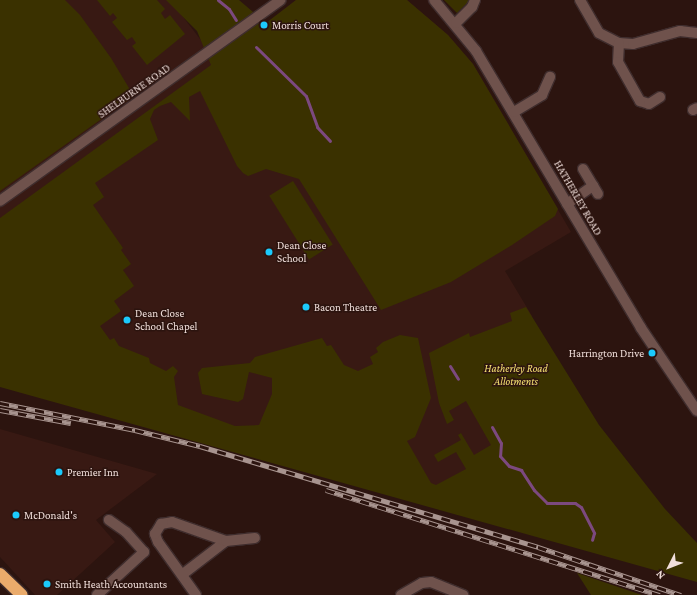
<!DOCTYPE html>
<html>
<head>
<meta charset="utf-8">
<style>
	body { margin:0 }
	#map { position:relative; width:697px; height:595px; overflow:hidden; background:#2c140f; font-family:"Crimson Pro",serif }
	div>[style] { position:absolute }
	.built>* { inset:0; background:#381913 }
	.green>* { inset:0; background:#3a3100; transform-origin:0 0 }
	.stream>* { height:3px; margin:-1.5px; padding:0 1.5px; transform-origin:1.5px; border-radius:1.5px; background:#7c497f }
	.roads { filter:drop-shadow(1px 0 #3f2d2d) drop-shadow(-1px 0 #3f2d2d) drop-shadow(0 1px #3f2d2d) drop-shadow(0 -1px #3f2d2d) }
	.street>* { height:10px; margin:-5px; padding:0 5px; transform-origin:5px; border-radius:5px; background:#6f524c }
	.highway>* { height:12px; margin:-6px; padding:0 6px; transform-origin:6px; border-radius:6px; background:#eaab6b }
	.rail>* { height:4.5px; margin-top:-2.25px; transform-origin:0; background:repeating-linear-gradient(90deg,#2c140f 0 9px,#a8948f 0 18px); box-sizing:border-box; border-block:1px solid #a8948f }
	.dots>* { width:11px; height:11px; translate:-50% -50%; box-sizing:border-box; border:2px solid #2c140f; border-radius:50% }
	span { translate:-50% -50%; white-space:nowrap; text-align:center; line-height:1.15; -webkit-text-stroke:3px #2c140f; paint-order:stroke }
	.poi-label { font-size:11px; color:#f1dfdb }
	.left { translate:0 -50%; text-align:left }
	.right { translate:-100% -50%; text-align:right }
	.street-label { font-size:11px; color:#f1dfdb }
	.park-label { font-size:11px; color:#f6e172; font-style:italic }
	.north { position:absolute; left:649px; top:547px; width:40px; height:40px; -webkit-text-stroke:3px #2c140f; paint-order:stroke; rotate:228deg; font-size:11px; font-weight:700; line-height:16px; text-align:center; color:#f1dfdb }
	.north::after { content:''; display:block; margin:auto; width:14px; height:18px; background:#f1dfdb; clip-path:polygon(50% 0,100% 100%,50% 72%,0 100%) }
</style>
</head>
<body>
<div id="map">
	<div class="built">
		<i style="clip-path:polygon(0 0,170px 0,217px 61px,296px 0,407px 0,448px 35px,473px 64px,571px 232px,505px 271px,532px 316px,512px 441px,459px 502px,230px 426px,0 364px)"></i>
		<i style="clip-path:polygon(0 429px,157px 474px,96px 520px,115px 542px,57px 595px,35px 595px,0 557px)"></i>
	</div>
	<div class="green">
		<i style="clip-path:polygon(0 0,65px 0,80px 15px,111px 58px,129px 88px,131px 98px,0 191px)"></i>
		<i style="clip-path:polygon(97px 0,157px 0,165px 9px,161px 13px,165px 19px,170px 15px,185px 34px,147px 65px,132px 46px,136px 43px,132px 37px,127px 40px,112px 22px,117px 18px,113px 13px,110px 16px)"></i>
		<i style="clip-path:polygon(166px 0,239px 0,266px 23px,296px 0,407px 0,448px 35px,473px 64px,558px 209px,555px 216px,512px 245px,451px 282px,381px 310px,299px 179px,266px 169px,248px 176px,243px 173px,237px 166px,200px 91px,189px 97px,190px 121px,171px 102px,160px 106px,154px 110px,150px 119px,158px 140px,95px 183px,104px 197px,93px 205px,123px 248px,121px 250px,131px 264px,123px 270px,134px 286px,114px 301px,121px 311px,100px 326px,110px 340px,114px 338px,119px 346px,149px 358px,150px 363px,166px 371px,173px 366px,178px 371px,174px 377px,178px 405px,235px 426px,259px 425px,272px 394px,272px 378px,249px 372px,243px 399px,238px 402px,202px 394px,198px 373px,202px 368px,250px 363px,255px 357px,322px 338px,327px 346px,331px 345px,344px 365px,358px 371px,373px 364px,370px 357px,378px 352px,376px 348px,383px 342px,400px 335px,418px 338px,431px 398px,415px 437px,407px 441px,431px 483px,436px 485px,466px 469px,456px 452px,438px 462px,434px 455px,461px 440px,458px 435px,461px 433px,474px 455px,491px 445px,466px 401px,449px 411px,454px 420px,447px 424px,439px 403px,429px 353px,469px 333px,470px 337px,512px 321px,510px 313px,526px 307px,599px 425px,665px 509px,697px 543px,697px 582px,0 387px,0 218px,211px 65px,197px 31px)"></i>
		<i style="clip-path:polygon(444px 0,470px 0,457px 13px)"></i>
		<i style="left:293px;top:181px;width:75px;height:28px;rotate:58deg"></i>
		<i style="clip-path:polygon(577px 573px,642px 595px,591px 595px)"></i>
	</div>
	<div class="stream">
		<i style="left:218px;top:0;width:14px;rotate:39deg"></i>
		<i style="left:229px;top:9px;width:13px;rotate:58deg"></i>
		<i style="left:256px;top:47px;width:70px;rotate:44.4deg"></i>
		<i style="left:306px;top:96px;width:33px;rotate:70deg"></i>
		<i style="left:317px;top:127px;width:19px;rotate:47deg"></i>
		<i style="left:450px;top:366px;width:15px;rotate:58deg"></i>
		<i style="left:492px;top:427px;width:18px;rotate:61deg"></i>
		<i style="left:501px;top:443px;width:13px;rotate:94deg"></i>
		<i style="left:500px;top:456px;width:13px;rotate:48deg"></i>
		<i style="left:509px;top:466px;width:13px;rotate:18deg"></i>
		<i style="left:521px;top:470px;width:24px;rotate:57deg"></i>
		<i style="left:534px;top:490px;width:18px;rotate:45deg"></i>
		<i style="left:547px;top:503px;width:28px"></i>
		<i style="left:575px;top:503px;width:7px;rotate:34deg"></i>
		<i style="left:581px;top:507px;width:29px;rotate:63deg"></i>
		<i style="left:594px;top:533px;width:7px;rotate:106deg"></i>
	</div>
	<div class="roads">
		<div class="street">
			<i style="left:434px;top:0;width:66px;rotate:50.5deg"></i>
			<i style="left:476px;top:51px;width:322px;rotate:59.2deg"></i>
			<i style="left:641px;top:328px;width:100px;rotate:56deg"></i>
			<i style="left:580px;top:0;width:38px;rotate:60deg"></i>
			<i style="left:599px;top:33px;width:22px;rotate:27deg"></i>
			<i style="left:619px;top:43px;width:14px;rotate:4deg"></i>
			<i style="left:633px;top:44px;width:49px;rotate:-15.5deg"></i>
			<i style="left:680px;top:31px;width:17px;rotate:7deg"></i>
			<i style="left:456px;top:23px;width:23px;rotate:-45deg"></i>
			<i style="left:472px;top:7px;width:8px;rotate:-67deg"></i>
			<i style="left:619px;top:43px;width:19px;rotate:93deg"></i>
			<i style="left:618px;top:62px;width:45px;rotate:60.6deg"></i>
			<i style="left:640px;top:101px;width:9px;rotate:18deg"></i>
			<i style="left:649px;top:104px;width:13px;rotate:-32deg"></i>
			<i style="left:693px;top:110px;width:4px;rotate:-27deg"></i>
			<i style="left:514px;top:112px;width:33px;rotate:-31deg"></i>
			<i style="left:542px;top:95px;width:20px;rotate:-66deg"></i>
			<i style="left:583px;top:169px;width:29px;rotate:59deg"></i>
			<i style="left:0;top:201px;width:345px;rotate:-35.6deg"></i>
			<i style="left:567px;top:204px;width:32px;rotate:-35deg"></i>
			<i style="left:183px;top:574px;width:54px;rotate:-37.5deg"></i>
			<i style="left:97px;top:595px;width:64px;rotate:-42.5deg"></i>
			<i style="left:144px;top:552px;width:27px;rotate:-132deg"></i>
			<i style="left:126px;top:532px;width:21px;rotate:-145deg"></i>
			<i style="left:196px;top:595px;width:65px;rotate:-125.6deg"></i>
			<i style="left:158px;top:542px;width:9px;rotate:-111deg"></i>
			<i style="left:155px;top:534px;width:12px;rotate:-59deg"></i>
			<i style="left:161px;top:524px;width:11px;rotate:-10deg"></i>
			<i style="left:172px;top:522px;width:57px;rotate:19.4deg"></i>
			<i style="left:226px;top:541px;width:29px;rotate:-6deg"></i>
			<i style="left:401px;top:595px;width:24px;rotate:-30deg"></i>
			<i style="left:422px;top:583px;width:9px;rotate:-6deg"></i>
			<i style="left:431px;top:582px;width:35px;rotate:22deg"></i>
		</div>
		<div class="highway">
			<i style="left:0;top:574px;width:30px;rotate:44deg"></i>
		</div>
	</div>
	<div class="rail">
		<i style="left:0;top:403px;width:138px;rotate:11.3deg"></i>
		<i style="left:135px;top:430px;width:67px;rotate:13.8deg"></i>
		<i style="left:200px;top:446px;width:353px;rotate:16.6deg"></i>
		<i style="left:538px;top:547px;width:151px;rotate:18.6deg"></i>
		<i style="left:0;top:410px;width:72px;rotate:10.4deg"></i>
		<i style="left:326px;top:490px;width:350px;rotate:17.5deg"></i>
	</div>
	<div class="dots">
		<i style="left:264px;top:25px;background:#1bcafc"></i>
		<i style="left:269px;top:252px;background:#1bcafc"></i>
		<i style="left:306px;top:307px;background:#1bcafc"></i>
		<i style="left:127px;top:320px;background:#1bcafc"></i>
		<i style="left:652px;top:353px;background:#1bcafc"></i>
		<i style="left:59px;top:472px;background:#1bcafc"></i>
		<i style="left:16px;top:515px;background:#1bcafc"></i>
		<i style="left:47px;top:584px;background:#1bcafc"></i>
	</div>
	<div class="poi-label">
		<span class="left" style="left:272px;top:25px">Morris Court</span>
		<span class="left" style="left:277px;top:252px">Dean Close<br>School</span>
		<span class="left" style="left:314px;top:307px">Bacon Theatre</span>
		<span class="left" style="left:135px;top:320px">Dean Close<br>School Chapel</span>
		<span class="right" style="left:644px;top:353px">Harrington Drive</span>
		<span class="left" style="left:67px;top:472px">Premier Inn</span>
		<span class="left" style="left:24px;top:515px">McDonald's</span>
		<span class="left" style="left:55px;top:584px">Smith Heath Accountants</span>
	</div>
	<div class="street-label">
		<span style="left:134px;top:91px;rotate:-35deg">SHELBURNE ROAD</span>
		<span style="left:578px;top:198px;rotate:60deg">HATHERLEY ROAD</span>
	</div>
	<div class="park-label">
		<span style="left:516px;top:375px">Hatherley Road<br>Allotments</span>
	</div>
	<div class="north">N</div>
</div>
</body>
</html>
